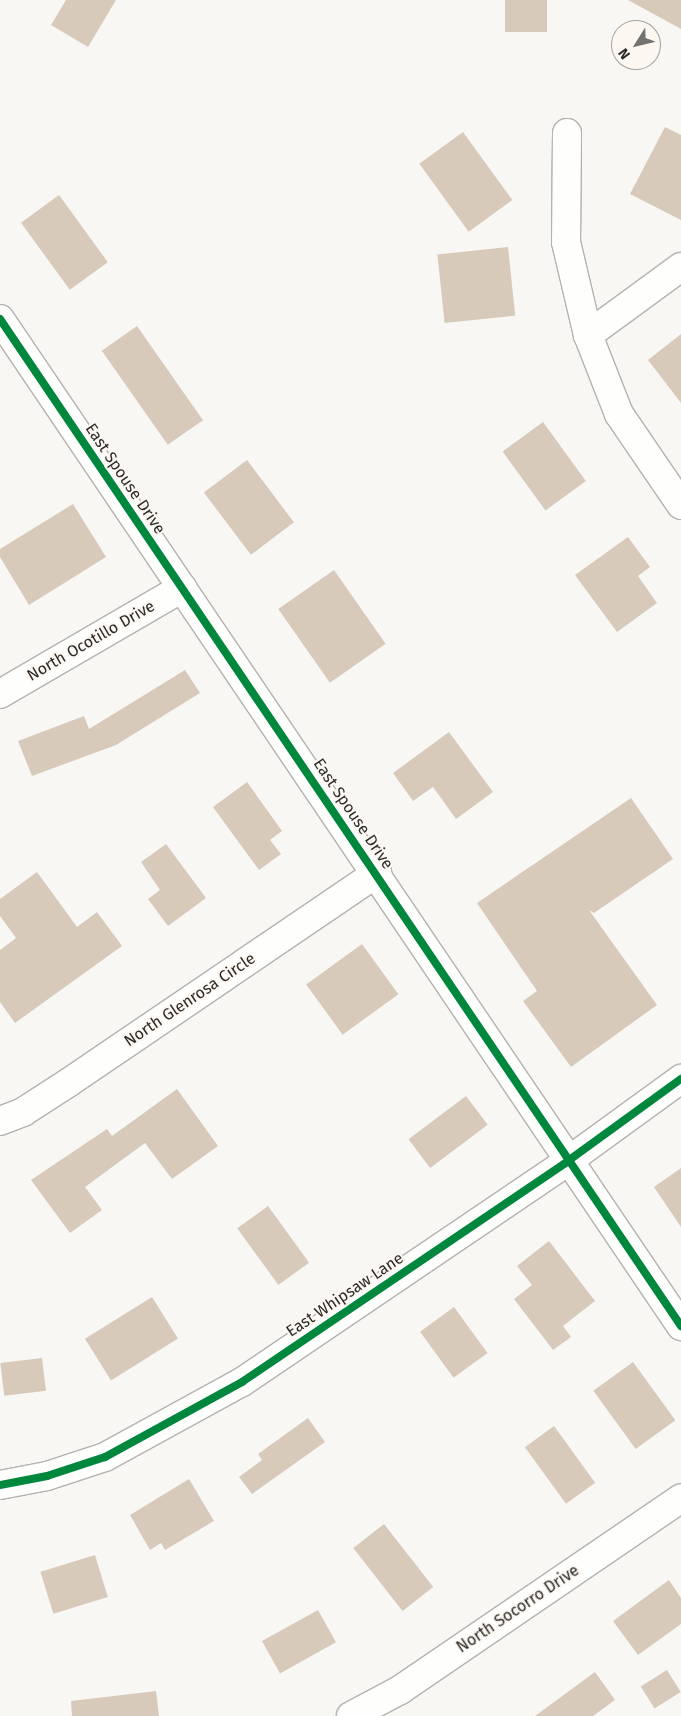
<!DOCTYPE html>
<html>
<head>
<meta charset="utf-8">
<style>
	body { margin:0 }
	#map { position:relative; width:681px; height:1716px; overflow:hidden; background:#f9f7f4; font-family:"Fira Sans",sans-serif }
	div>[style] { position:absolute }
	.building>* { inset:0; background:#d7cabb; transform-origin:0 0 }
	.roads { filter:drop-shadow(1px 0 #b4b2af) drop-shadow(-1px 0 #b4b2af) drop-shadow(0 1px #b4b2af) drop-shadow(0 -1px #b4b2af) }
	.minor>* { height:28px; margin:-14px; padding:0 14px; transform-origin:14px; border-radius:14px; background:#fefefd }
	.cycleway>* { height:8px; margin:-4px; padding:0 4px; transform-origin:4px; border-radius:4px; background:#00873e }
	span { translate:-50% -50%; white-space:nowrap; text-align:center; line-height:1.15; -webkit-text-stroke:4px #fcf7f1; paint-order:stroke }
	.street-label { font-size:16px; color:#2b2a27 }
	.north { position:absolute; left:611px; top:20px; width:50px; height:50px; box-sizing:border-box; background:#fcf7f1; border:1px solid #a8a5a0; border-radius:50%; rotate:234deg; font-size:14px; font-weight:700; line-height:20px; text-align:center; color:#2b2a27 }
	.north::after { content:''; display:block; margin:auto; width:18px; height:22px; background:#73726f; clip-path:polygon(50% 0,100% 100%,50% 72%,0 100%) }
</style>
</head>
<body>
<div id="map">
	<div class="building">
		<i style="clip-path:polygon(66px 0,116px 0,88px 47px,51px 25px)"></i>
		<i style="left:505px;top:0;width:42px;height:32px"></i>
		<i style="clip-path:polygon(628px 0,681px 0,681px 29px)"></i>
		<i style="clip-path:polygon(665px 127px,681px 135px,681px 220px,630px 194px)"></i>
		<i style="left:463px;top:132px;width:84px;height:54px;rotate:54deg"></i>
		<i style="left:59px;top:195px;width:83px;height:47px;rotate:54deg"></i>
		<i style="left:508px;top:247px;width:69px;height:71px;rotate:84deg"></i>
		<i style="left:137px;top:326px;width:115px;height:43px;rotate:55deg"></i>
		<i style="clip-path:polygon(681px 334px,681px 403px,648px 360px)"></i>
		<i style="left:543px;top:422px;width:73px;height:50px;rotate:54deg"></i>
		<i style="left:247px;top:460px;width:78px;height:54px;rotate:53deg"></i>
		<i style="clip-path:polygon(73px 504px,106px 557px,29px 605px,0 557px,0 549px)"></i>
		<i style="clip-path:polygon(628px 537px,650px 567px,638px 576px,657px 603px,617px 632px,575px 575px)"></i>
		<i style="left:334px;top:570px;width:90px;height:68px;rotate:55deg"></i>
		<i style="clip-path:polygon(185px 670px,200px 693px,116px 745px,32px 776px,18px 741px,84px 716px,89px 729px)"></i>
		<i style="clip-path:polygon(449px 732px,493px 792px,456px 819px,433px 787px,413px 801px,393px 773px)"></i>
		<i style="clip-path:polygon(247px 782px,282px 831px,270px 840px,281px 854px,259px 870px,213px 807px)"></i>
		<i style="clip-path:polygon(631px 798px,673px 859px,594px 913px,589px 910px,657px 1005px,571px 1067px,523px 1001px,537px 991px,477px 903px)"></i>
		<i style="clip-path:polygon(166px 844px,206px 898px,168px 926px,148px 899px,160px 890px,141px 862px)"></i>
		<i style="clip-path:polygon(37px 872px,77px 927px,97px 912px,122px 946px,15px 1023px,0 1002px,0 950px,16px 938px,0 916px,0 899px)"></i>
		<i style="left:362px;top:944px;width:62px;height:69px;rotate:54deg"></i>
		<i style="clip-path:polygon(177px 1089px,218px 1146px,172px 1179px,145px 1143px,85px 1187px,102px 1210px,70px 1233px,31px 1180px,107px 1129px,112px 1136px)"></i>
		<i style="left:466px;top:1096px;width:36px;height:72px;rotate:53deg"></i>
		<i style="clip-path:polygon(681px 1168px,681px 1227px,654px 1187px)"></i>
		<i style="left:268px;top:1206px;width:70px;height:38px;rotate:54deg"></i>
		<i style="clip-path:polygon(549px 1241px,595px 1301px,563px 1326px,571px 1337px,553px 1350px,514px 1299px,532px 1285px,517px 1266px)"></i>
		<i style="left:152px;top:1297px;width:49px;height:79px;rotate:58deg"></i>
		<i style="left:454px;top:1307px;width:57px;height:42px;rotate:54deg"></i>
		<i style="left:42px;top:1358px;width:33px;height:42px;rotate:83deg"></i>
		<i style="left:633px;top:1362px;width:72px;height:49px;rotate:54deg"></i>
		<i style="clip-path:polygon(308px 1418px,325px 1442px,252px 1494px,239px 1477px,262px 1460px,258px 1454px)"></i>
		<i style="left:554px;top:1426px;width:70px;height:36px;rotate:54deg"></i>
		<i style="clip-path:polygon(189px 1479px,214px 1521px,165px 1550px,161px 1543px,150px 1550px,130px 1515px)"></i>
		<i style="left:384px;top:1524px;width:80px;height:39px;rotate:52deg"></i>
		<i style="left:95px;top:1555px;width:44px;height:57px;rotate:73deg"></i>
		<i style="clip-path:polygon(669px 1580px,681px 1598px,681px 1624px,638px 1655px,613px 1621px)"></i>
		<i style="left:318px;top:1610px;width:37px;height:64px;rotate:61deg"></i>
		<i style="left:667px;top:1670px;width:26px;height:31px;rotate:58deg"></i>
		<i style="clip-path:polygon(595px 1672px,615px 1700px,593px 1716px,535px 1716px)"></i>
		<i style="clip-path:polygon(156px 1691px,159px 1716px,72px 1716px,71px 1701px)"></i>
	</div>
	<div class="roads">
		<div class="minor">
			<i style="left:567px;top:133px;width:109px;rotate:90.5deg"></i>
			<i style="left:566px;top:242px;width:96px;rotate:76.7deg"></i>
			<i style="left:588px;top:335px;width:85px;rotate:68.6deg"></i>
			<i style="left:619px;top:414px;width:110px;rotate:55.7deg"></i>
			<i style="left:0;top:319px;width:1216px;rotate:55.93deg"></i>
			<i style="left:588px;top:335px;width:115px;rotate:-36.2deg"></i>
			<i style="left:0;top:694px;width:211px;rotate:-30.2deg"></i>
			<i style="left:0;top:1121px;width:25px;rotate:-21deg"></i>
			<i style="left:23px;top:1112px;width:54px;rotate:-32.8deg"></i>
			<i style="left:68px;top:1083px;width:374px;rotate:-34.2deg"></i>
			<i style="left:0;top:1485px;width:48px;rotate:-10.8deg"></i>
			<i style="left:47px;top:1476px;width:61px;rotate:-18.1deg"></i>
			<i style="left:105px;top:1457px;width:156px;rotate:-28.7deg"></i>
			<i style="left:242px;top:1382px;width:394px;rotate:-34.1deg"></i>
			<i style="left:568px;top:1161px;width:140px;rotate:-36deg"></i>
			<i style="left:351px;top:1716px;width:55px;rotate:-28deg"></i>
			<i style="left:400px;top:1690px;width:340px;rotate:-34.3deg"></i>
		</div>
	</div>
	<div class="cycleway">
		<i style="left:0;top:319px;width:1216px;rotate:55.93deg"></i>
		<i style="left:0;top:1485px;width:48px;rotate:-10.8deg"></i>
		<i style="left:47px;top:1476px;width:61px;rotate:-18.1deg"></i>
		<i style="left:105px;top:1457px;width:156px;rotate:-28.7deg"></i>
		<i style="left:242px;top:1382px;width:394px;rotate:-34.1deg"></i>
		<i style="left:568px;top:1161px;width:140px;rotate:-36deg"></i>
	</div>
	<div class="street-label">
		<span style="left:125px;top:479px;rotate:56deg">East Spouse Drive</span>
		<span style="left:91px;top:641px;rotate:-30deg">North Ocotillo Drive</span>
		<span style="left:353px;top:814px;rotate:56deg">East Spouse Drive</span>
		<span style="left:190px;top:1000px;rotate:-34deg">North Glenrosa Circle</span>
		<span style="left:345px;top:1295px;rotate:-34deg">East Whipsaw Lane</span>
		<span style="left:518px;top:1609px;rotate:-34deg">North Socorro Drive</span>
	</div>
	<div class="north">N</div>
</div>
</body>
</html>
